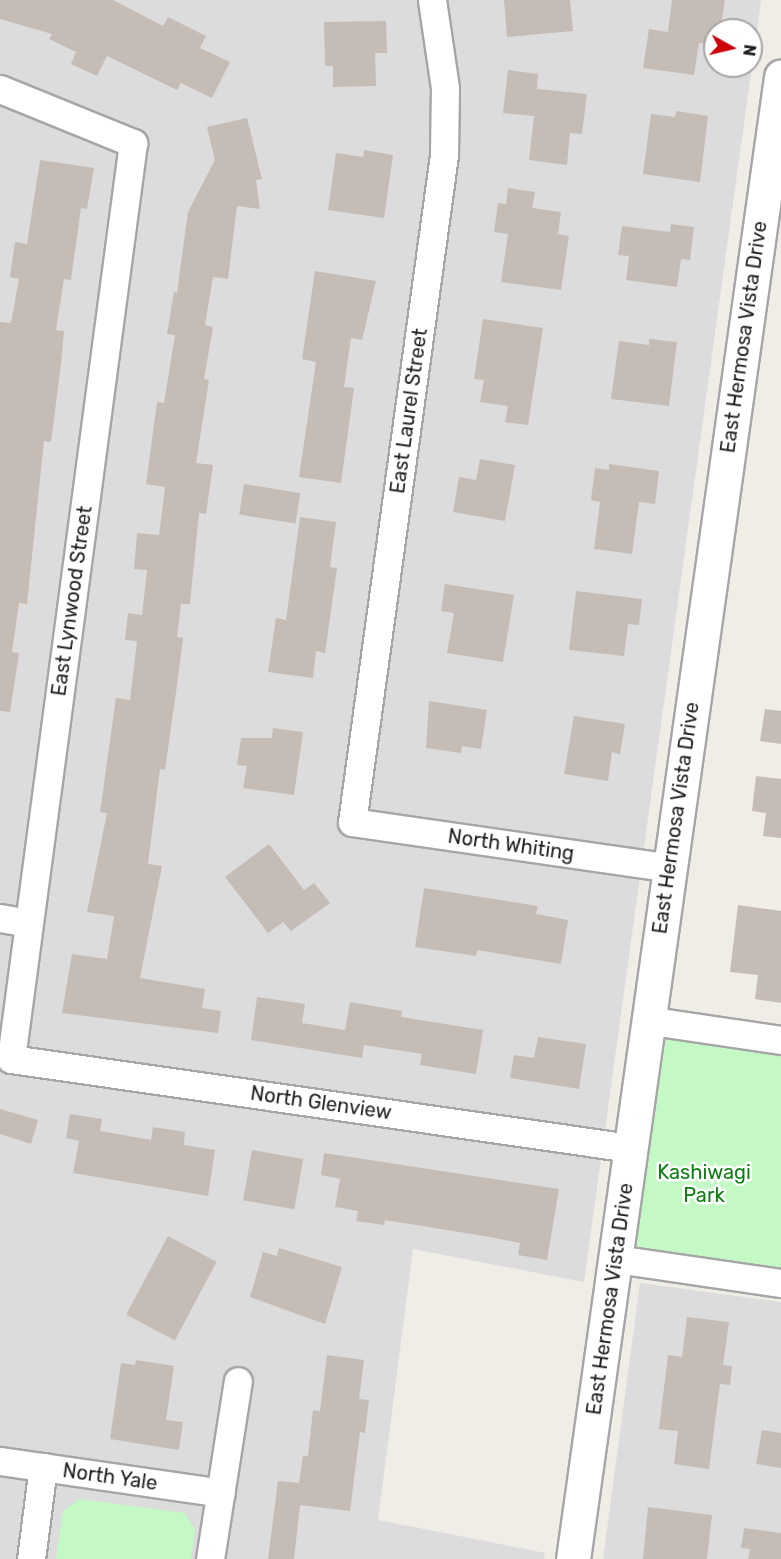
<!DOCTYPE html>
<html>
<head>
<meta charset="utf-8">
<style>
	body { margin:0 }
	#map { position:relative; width:781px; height:1559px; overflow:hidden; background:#f0ece6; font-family:Rubik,sans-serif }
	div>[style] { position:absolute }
	.residential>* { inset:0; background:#dddcdc }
	.park>* { inset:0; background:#c4f9c6 }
	.building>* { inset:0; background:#c5bcb5; transform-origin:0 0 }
	.roads { filter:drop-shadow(2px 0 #a6a6a6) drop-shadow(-2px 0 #a6a6a6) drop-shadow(0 2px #a6a6a6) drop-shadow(0 -2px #a6a6a6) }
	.minor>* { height:27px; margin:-13.5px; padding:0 13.5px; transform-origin:13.5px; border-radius:13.5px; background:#fff }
	.tertiary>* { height:33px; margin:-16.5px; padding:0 16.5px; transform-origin:16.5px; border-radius:16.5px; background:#fff }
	span { translate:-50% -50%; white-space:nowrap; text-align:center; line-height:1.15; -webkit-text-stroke:5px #fff; paint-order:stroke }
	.street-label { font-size:20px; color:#1f1f1f }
	.park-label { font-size:20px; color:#0c7e12 }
	.north { position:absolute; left:703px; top:18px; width:60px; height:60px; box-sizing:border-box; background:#fff; border:2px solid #a5a5a5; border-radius:50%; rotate:98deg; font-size:16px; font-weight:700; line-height:24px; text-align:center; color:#1f1f1f }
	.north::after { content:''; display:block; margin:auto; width:21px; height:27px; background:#cd0209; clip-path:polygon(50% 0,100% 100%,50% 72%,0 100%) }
</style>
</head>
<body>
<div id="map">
	<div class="residential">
		<i style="clip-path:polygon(evenodd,0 0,761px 0,584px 1282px,413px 1249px,378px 1520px,545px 1553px,544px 1559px,0 1559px,0 0,715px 30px,751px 30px,751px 66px,715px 66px,715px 30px)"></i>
		<i style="clip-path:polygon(640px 1283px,781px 1302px,781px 1559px,603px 1559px)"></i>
	</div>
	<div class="park">
		<i style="clip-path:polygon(646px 1020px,781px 1040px,781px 1283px,616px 1259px)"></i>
		<i style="clip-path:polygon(79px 1499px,185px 1513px,195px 1530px,191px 1559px,56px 1559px,63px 1511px)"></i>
	</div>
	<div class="building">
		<i style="clip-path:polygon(0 0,113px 0,163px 26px,168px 17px,206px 36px,200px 48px,230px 62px,212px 98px,181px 83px,177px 90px,107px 56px,97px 76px,71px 64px,76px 52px,49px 39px,52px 34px,0 19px)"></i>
		<i style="clip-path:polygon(504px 0,570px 0,573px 31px,507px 37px)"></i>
		<i style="clip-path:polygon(672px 0,725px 0,720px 30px,715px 30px,715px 45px,699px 43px,694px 75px,643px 68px,649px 29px,668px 32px)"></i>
		<i style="clip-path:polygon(386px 21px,387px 53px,375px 53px,376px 86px,333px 87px,333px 66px,325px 66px,324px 22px)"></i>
		<i style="clip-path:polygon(508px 70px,538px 74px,537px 89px,587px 94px,582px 134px,570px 133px,567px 165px,529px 160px,534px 116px,503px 113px)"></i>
		<i style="clip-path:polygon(676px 111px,708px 116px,700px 182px,643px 174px,651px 114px,675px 117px)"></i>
		<i style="clip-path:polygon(247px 118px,262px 179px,256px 180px,260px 209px,237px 206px,228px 279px,213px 277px,205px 325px,213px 327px,204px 379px,209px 380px,196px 463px,213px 465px,206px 514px,199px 513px,190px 604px,181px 604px,177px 637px,183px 638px,178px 678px,165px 770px,160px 769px,148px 864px,162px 866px,140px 978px,205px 989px,202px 1008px,221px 1011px,218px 1033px,62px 1013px,72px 954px,107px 959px,114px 916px,87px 912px,107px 813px,100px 812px,116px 698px,130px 700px,137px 641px,125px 640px,128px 613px,142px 615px,147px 570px,134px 569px,137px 533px,159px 535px,165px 487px,146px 484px,157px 402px,164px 403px,175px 335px,167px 334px,174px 292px,177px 293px,188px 212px,215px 160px,207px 127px)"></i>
		<i style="clip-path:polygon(364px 150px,393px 155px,384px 218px,328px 210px,336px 153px,363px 157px)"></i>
		<i style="clip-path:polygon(40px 160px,94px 168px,87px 209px,81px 208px,71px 280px,64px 279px,56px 330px,64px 331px,61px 364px,51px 442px,44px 441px,27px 604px,19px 603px,12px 652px,19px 653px,10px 712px,0 711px,0 322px,11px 323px,19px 279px,10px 277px,15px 242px,27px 244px)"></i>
		<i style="clip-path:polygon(508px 188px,535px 192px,532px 208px,561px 212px,558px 234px,569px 236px,561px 290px,501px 282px,508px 234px,494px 232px,498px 203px,506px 204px)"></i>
		<i style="clip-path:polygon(671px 224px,694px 227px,690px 260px,681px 259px,677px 287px,626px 280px,629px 256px,618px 255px,622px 226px,670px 232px)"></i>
		<i style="clip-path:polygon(315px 271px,376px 281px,362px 340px,351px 338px,344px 387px,354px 388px,341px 483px,299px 477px,316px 362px,302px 359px)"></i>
		<i style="clip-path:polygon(483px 319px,543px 328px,528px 425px,505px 422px,508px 406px,480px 402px,484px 380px,474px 379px)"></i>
		<i style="clip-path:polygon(649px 339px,677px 342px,669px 406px,611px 399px,619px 341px,649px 345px)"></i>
		<i style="clip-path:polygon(480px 459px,515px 465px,505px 521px,453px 512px,459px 477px,476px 480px)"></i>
		<i style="clip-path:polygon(609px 464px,659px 471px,655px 504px,639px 502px,632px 554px,594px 549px,600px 502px,591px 500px,595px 468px,609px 470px)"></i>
		<i style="left:244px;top:484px;width:57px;height:31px;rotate:9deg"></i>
		<i style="clip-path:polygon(300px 517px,336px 522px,330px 567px,337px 568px,325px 653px,316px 651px,313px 678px,268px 672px,276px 618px,286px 620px)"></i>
		<i style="clip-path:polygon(445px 584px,514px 595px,503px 662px,447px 653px,454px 613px,441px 611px)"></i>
		<i style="clip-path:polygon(576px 591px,642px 599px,639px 625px,628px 624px,624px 656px,569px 650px)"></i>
		<i style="clip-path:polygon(429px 701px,487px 710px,481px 749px,462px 746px,461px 753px,426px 748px)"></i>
		<i style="clip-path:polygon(765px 709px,781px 711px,781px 744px,760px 741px)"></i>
		<i style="clip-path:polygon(574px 716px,625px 724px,620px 754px,612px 752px,608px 781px,564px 774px)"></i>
		<i style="clip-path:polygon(273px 728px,303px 732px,294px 795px,243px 788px,247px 766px,237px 765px,241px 738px,272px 738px)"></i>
		<i style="clip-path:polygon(756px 776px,781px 779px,781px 838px,763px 836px,766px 813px,752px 811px)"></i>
		<i style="clip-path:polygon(269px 844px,304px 890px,314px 883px,330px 903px,291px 931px,283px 922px,268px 933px,225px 877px)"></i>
		<i style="clip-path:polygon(424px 888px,538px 906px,536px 914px,568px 920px,561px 964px,477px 950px,476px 956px,415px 947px)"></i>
		<i style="clip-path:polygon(738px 905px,781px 911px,781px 1003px,755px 999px,758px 975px,730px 972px)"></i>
		<i style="clip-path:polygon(257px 997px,305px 1004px,302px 1023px,345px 1030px,350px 1002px,402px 1011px,401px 1017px,483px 1030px,476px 1074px,420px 1065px,422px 1054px,364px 1045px,362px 1058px,251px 1040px)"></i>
		<i style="clip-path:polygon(538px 1037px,586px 1044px,579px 1089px,510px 1078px,514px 1055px,534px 1058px)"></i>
		<i style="clip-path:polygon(0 1109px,38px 1120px,31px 1144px,0 1134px)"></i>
		<i style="clip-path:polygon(70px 1114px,102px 1119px,100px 1131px,151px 1140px,153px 1127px,185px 1132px,184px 1145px,215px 1150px,208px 1196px,73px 1173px,79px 1141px,66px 1138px)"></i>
		<i style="left:252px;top:1150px;width:52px;height:51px;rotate:10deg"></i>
		<i style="clip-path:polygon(324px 1153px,559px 1189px,547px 1260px,518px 1255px,520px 1243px,490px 1237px,385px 1220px,384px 1225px,356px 1221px,358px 1211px,335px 1207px,340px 1179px,321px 1175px)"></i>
		<i style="left:168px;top:1236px;width:55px;height:89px;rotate:28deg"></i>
		<i style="clip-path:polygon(279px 1248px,342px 1267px,325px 1324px,250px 1297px,263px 1252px,277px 1256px)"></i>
		<i style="clip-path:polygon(687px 1317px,729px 1322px,723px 1365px,732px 1366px,730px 1385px,720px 1384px,709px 1469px,674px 1464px,678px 1431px,659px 1429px,668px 1355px,682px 1357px)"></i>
		<i style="clip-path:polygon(327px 1355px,364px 1360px,359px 1399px,369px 1400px,365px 1433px,360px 1432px,350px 1511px,300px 1505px,294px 1559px,268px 1559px,278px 1481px,299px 1483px,303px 1456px,308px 1456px,313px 1410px,320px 1411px)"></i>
		<i style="clip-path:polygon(136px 1360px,174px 1366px,166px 1420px,183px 1422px,179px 1450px,110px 1439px,121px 1363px,135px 1365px)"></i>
		<i style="clip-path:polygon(762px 1430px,781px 1433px,781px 1468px,756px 1464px)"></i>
		<i style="clip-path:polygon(648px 1507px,712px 1515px,707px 1559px,643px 1559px)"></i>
		<i style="clip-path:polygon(744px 1528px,781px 1533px,781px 1559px,748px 1559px,750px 1549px,741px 1548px)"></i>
	</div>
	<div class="roads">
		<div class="minor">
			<i style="left:432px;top:0;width:89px;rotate:81.6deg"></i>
			<i style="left:445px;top:88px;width:67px;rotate:90.9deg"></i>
			<i style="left:444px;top:155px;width:673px;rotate:97.85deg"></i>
			<i style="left:352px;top:822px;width:321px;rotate:8.2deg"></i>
			<i style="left:0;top:89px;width:144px;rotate:22.1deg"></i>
			<i style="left:133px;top:143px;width:924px;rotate:97.59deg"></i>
			<i style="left:11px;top:1059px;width:625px;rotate:8.18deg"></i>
			<i style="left:0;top:918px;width:29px;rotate:10deg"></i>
			<i style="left:646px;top:1020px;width:136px;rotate:8.4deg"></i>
			<i style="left:616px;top:1259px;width:167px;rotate:8.3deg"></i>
			<i style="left:0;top:1461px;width:223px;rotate:8.2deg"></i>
			<i style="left:31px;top:1559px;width:93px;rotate:-82.6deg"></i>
			<i style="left:210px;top:1559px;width:180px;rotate:-81.1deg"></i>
		</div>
		<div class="tertiary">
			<i style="left:573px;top:1559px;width:1497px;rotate:-82.01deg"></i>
		</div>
	</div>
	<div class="street-label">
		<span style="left:744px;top:337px;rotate:-82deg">East Hermosa Vista Drive</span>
		<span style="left:409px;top:411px;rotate:-82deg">East Laurel Street</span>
		<span style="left:72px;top:601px;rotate:-82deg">East Lynwood Street</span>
		<span style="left:676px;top:818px;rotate:-82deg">East Hermosa Vista Drive</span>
		<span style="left:511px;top:845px;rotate:8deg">North Whiting</span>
		<span style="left:321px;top:1103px;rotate:8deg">North Glenview</span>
		<span style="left:610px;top:1299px;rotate:-82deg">East Hermosa Vista Drive</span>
		<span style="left:110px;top:1477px;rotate:8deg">North Yale</span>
	</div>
	<div class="park-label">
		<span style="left:704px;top:1184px">Kashiwagi<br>Park</span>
	</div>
	<div class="north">N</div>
</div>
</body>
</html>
